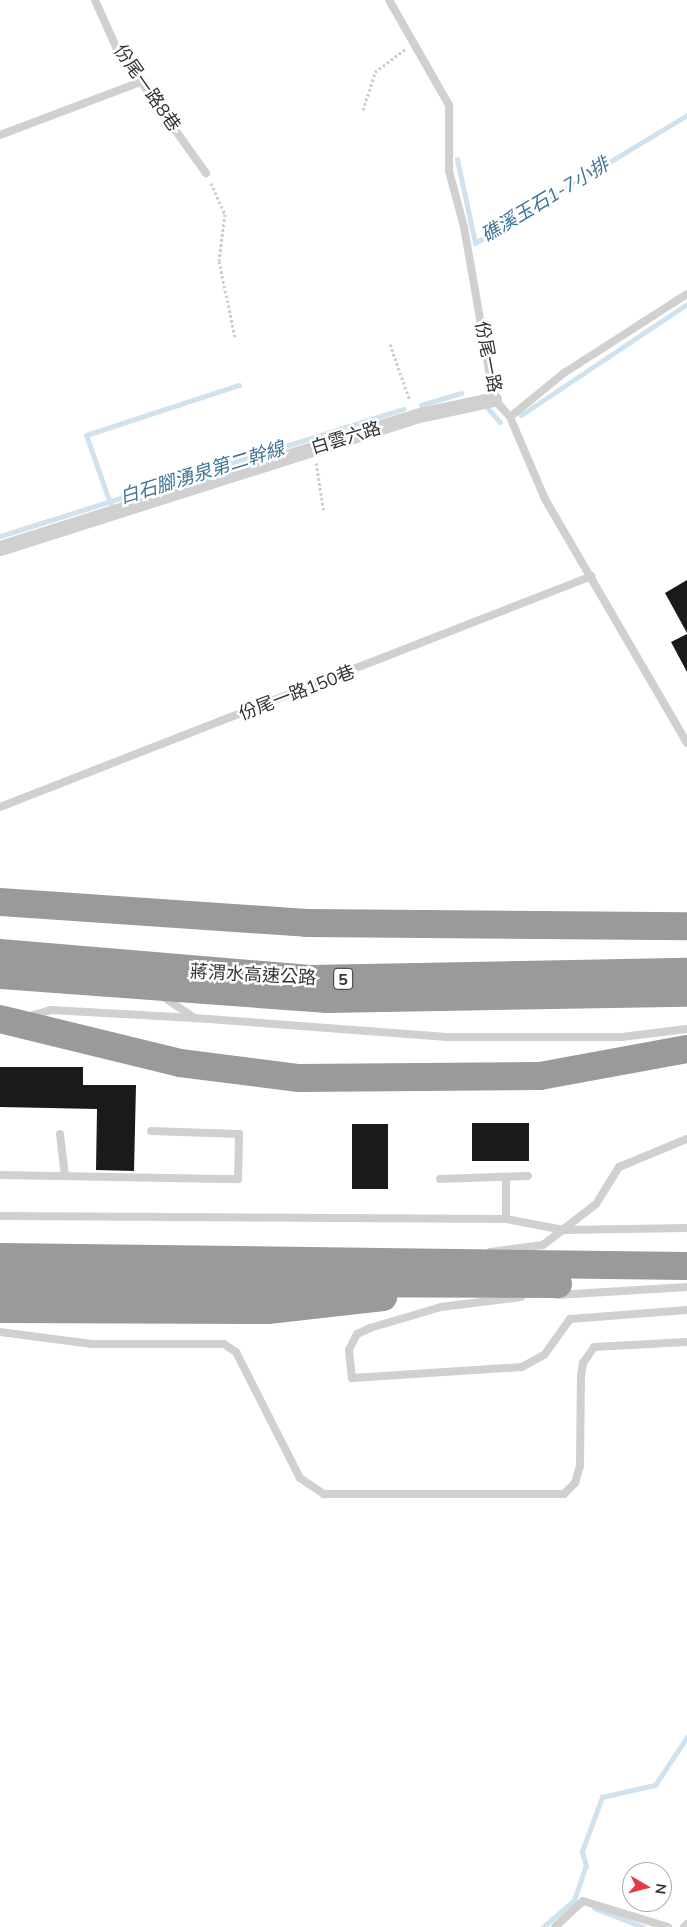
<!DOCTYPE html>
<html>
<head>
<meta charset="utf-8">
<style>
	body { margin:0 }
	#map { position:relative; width:687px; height:1927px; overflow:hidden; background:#fff; font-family:Mulish,"Noto Sans TC",sans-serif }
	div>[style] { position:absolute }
	.stream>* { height:5px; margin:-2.5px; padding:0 2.5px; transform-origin:2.5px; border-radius:2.5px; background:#cfe2ee }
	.building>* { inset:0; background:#1a1a1a; transform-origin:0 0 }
	.path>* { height:3px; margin-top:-1.5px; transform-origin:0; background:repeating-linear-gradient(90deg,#cdcdcd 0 2.5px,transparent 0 5px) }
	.lane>* { height:8px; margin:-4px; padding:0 4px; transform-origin:4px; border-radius:4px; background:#d0d0d0 }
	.street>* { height:15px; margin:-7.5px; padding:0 7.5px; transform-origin:7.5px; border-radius:7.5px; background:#d0d0d0 }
	.highway>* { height:28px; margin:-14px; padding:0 14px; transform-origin:14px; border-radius:14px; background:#9a9a9a }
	span { translate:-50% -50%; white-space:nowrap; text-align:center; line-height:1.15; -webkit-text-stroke:5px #fff; paint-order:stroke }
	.shield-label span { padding:1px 4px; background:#fff; border:1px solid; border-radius:4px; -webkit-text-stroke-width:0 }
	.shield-label { font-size:16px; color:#333; font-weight:700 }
	.street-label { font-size:18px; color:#333 }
	.water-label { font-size:19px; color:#3f7597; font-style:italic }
	.north { position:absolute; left:622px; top:1862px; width:50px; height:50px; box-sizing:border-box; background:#fff; border:1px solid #adadad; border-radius:50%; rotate:98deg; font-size:14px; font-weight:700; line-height:20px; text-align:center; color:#333 }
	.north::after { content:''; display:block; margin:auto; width:18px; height:22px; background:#e63946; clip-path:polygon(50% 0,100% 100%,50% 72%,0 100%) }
</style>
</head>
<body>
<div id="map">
	<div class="stream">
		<i style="left:457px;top:159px;width:86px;rotate:77.9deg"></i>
		<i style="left:475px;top:243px;width:248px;rotate:-31.1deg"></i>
		<i style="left:421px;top:405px;width:42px;rotate:-16.7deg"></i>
		<i style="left:485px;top:405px;width:23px;rotate:49deg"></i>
		<i style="left:521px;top:415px;width:200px;rotate:-33.8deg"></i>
		<i style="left:110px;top:503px;width:72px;rotate:-109.4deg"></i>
		<i style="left:86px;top:435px;width:161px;rotate:-18.1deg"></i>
		<i style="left:0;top:536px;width:423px;rotate:-17.5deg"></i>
		<i style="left:594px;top:1908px;width:53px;rotate:21.2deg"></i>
		<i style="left:543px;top:1927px;width:41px;rotate:-41.1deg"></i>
		<i style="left:574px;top:1900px;width:36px;rotate:-71deg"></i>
		<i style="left:586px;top:1866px;width:16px;rotate:-105deg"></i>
		<i style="left:582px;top:1851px;width:58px;rotate:-69.7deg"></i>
		<i style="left:602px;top:1797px;width:54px;rotate:-12.8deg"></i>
		<i style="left:655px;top:1785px;width:58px;rotate:-56.3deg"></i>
	</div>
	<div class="building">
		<i style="clip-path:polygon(687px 580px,687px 633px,665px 593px)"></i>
		<i style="clip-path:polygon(687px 634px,687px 672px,671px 642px)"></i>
		<i style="clip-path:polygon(0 1067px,83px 1067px,83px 1085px,136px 1085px,134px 1171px,96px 1170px,97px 1109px,0 1107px)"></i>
		<i style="left:529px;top:1123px;width:38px;height:57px;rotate:90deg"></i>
		<i style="left:352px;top:1124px;width:36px;height:65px"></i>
	</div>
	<div class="path">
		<i style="left:363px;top:110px;width:40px;rotate:-72deg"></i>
		<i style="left:375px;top:72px;width:39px;rotate:-37deg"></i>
		<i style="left:211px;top:183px;width:34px;rotate:66deg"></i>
		<i style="left:225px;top:214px;width:47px;rotate:97.3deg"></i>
		<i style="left:219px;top:261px;width:78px;rotate:78.1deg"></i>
		<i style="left:390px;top:344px;width:60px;rotate:70.7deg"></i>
		<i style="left:316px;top:463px;width:50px;rotate:80.7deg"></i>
	</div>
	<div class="lane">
		<i style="left:95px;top:0;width:51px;rotate:65.9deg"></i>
		<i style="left:116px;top:47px;width:155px;rotate:54.5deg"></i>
		<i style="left:389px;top:0;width:121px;rotate:60.3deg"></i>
		<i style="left:449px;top:105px;width:66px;rotate:90deg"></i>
		<i style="left:449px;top:171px;width:58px;rotate:75deg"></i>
		<i style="left:464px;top:227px;width:175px;rotate:80.1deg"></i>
		<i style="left:494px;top:399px;width:24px;rotate:48deg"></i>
		<i style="left:510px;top:417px;width:89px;rotate:66.9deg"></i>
		<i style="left:545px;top:499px;width:282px;rotate:59.8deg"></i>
		<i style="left:0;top:135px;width:153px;rotate:-20.7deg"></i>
		<i style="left:510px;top:417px;width:70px;rotate:-39.2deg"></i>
		<i style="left:564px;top:373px;width:146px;rotate:-32.7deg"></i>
		<i style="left:0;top:807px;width:635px;rotate:-21.32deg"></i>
		<i style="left:162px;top:996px;width:40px;rotate:34deg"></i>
		<i style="left:195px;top:1018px;width:256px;rotate:4.3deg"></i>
		<i style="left:450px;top:1037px;width:172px"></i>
		<i style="left:622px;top:1037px;width:65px;rotate:-7deg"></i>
		<i style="left:30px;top:1016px;width:22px;rotate:-16deg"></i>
		<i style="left:51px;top:1010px;width:143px;rotate:3.2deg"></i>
		<i style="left:60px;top:1134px;width:42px;rotate:83.2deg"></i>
		<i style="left:0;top:1175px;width:238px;rotate:1deg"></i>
		<i style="left:238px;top:1179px;width:45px;rotate:-88.7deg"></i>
		<i style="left:239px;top:1134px;width:88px;rotate:-178deg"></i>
		<i style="left:440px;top:1179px;width:88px;rotate:-2deg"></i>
		<i style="left:0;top:1216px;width:506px;rotate:0.34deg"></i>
		<i style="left:506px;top:1219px;width:59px;rotate:10.7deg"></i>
		<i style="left:564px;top:1230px;width:123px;rotate:-0.9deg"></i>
		<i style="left:506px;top:1219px;width:42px;rotate:-90deg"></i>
		<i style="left:490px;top:1252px;width:53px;rotate:-7.5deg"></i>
		<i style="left:543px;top:1245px;width:67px;rotate:-37.7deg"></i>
		<i style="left:596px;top:1204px;width:44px;rotate:-58.1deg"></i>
		<i style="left:619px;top:1167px;width:74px;rotate:-22.4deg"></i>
		<i style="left:557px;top:1295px;width:130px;rotate:-3.5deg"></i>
		<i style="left:521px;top:1297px;width:81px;rotate:172.9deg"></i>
		<i style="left:441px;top:1307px;width:74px;rotate:163.5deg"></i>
		<i style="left:370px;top:1328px;width:14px;rotate:155deg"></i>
		<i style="left:357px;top:1334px;width:18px;rotate:117deg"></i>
		<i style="left:349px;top:1350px;width:28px;rotate:84deg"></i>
		<i style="left:352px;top:1378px;width:170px;rotate:-3.7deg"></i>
		<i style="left:522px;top:1367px;width:26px;rotate:-29deg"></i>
		<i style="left:545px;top:1354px;width:43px;rotate:-54.5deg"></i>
		<i style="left:570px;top:1319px;width:117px;rotate:-4.4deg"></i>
		<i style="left:0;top:1332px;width:93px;rotate:7.4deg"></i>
		<i style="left:92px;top:1344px;width:132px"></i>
		<i style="left:224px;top:1344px;width:14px;rotate:34deg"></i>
		<i style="left:236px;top:1352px;width:141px;rotate:63.1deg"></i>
		<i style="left:300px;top:1478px;width:29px;rotate:34deg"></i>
		<i style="left:324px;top:1494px;width:240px"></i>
		<i style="left:564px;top:1494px;width:16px;rotate:-45deg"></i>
		<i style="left:575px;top:1483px;width:18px;rotate:-74deg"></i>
		<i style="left:580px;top:1466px;width:90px;rotate:-89.4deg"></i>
		<i style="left:581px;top:1376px;width:13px;rotate:-81deg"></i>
		<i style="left:583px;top:1363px;width:19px;rotate:-55deg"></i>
		<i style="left:594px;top:1347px;width:93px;rotate:-3.1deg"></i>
		<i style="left:555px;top:1927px;width:38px;rotate:-43deg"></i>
		<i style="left:583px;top:1901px;width:89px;rotate:17deg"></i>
		<i style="left:684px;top:1927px;width:4px;rotate:-45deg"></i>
	</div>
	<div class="street">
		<i style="left:0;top:548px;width:435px;rotate:-17.6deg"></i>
		<i style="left:415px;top:416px;width:81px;rotate:-12.1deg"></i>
	</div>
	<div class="highway">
		<i style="left:0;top:902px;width:307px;rotate:3.9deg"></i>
		<i style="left:306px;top:923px;width:381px;rotate:0.5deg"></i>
		<i style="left:0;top:953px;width:311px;rotate:4.8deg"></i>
		<i style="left:310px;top:979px;width:377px;rotate:-1.1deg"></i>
		<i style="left:0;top:975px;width:328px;rotate:4.2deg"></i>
		<i style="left:327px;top:999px;width:360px;rotate:-1deg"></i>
		<i style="left:0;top:1019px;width:185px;rotate:13.7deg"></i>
		<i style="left:180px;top:1063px;width:120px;rotate:7.2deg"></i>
		<i style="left:299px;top:1078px;width:241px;rotate:-0.5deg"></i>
		<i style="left:540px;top:1076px;width:149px;rotate:-10.4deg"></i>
		<i style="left:0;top:1257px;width:687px;rotate:0.75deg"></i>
		<i style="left:0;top:1282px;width:558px;rotate:0.21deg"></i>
		<i style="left:0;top:1309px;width:268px;rotate:0.2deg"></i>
		<i style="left:268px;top:1310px;width:116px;rotate:-6.4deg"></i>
	</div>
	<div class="shield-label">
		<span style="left:343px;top:979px">5</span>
	</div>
	<div class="street-label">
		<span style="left:147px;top:88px;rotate:55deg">份尾一路8巷</span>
		<span style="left:488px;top:357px;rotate:79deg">份尾一路</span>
		<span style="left:346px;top:438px;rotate:-17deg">白雲六路</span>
		<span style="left:297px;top:693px;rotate:-21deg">份尾一路150巷</span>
		<span style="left:253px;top:975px;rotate:3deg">蔣渭水高速公路</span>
	</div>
	<div class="water-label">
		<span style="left:545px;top:200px;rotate:-31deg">礁溪玉石1-7小排</span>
		<span style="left:202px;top:473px;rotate:-17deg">白石腳湧泉第二幹線</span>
	</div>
	<div class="north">N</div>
</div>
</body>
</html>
